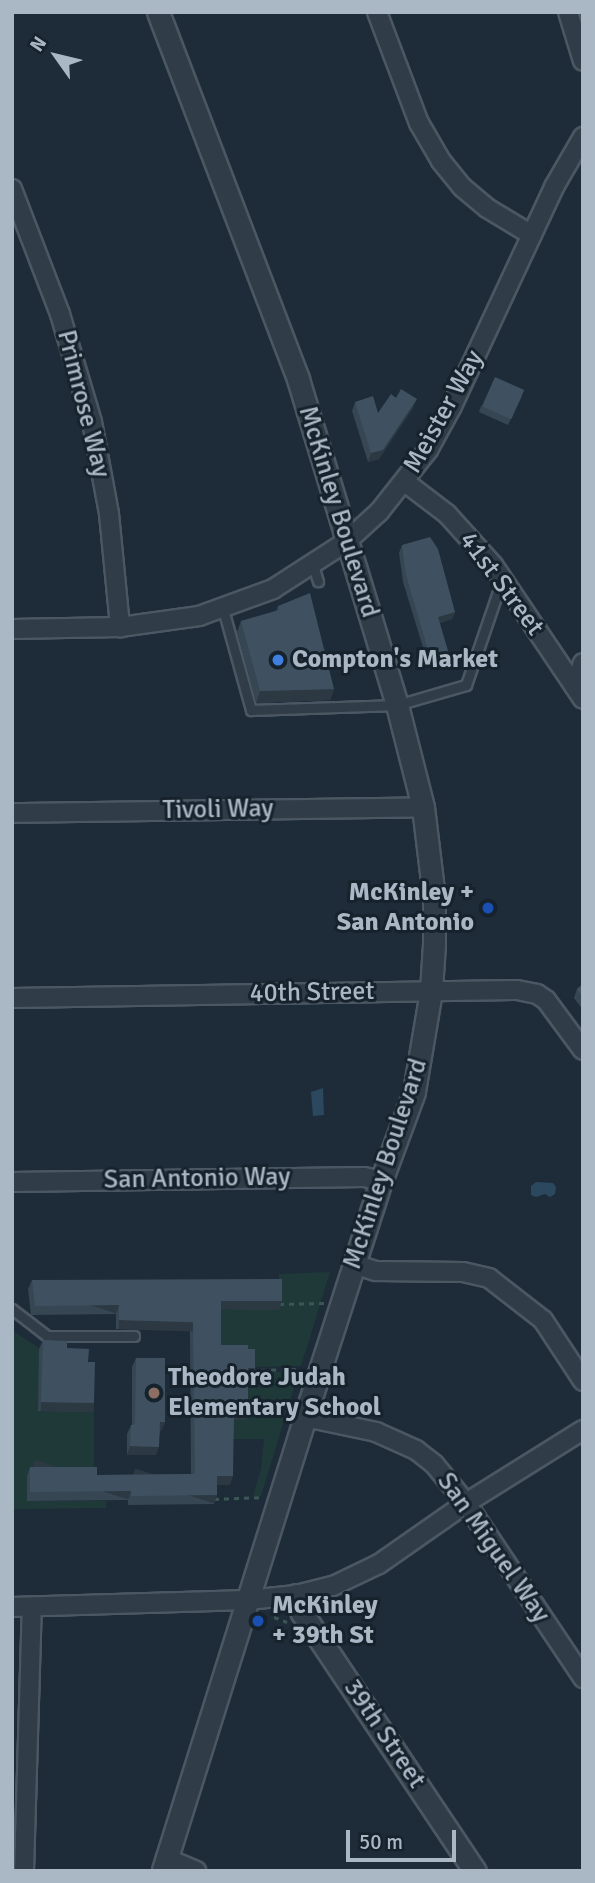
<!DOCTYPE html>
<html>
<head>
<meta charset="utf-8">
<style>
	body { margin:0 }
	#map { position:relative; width:595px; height:1883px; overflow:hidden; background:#1d2c38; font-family:Signika,sans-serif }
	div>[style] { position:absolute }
	.green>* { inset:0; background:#1f3939 }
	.water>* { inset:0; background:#2c485f }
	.path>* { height:2.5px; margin-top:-1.25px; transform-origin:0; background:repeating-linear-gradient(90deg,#3c5555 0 5px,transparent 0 10px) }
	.roads { filter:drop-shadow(2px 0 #4b5863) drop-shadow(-2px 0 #4b5863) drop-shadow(0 2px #4b5863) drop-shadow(0 -2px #4b5863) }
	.service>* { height:9px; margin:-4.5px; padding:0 4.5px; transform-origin:4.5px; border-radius:4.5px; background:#303d48 }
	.minor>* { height:18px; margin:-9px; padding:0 9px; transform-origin:9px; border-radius:9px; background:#303d48 }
	.tertiary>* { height:21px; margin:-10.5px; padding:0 10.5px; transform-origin:10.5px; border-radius:10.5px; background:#303d48 }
	.wall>* { inset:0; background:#364653 }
	.shaded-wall>* { inset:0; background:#2c3943; transform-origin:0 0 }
	.building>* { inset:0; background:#3f5160; transform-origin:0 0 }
	.dots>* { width:19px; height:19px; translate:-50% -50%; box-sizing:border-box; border:4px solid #16222c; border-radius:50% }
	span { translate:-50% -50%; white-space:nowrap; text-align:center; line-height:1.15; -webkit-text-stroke:6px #16222c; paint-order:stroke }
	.street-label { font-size:26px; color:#aab8c6 }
	.poi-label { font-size:26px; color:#aab8c6; font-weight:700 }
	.left { translate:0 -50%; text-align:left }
	.right { translate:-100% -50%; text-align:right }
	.frame { position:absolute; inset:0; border:14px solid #aab8c6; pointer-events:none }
	.north { position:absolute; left:21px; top:21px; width:70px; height:70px; -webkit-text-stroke:5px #16222c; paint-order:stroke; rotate:304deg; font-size:19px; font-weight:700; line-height:28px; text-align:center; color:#aab8c6 }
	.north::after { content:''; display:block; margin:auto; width:24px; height:32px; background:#aab8c6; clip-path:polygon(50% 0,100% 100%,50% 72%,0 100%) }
	.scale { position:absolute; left:346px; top:1830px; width:110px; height:32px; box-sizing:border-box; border:4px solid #aab8c6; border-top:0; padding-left:9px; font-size:21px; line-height:24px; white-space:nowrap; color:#aab8c6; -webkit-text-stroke:5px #16222c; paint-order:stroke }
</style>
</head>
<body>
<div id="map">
	<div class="green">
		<i style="clip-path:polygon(330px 1272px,301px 1366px,251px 1367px,218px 1354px,218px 1309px,279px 1309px,279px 1274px)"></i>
		<i style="clip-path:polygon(12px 1330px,40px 1349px,38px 1411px,94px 1412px,94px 1476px,27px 1501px,106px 1501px,106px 1508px,12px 1509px)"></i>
		<i style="clip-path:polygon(251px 1372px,299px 1372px,288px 1407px,245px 1408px,245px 1377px)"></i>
		<i style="clip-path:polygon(286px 1414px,261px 1496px,253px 1496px,261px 1469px,264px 1439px,231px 1439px,231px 1420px,245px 1415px)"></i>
	</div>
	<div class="water">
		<i style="clip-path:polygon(323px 1088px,324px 1115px,313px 1116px,311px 1092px)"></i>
		<i style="clip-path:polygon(536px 1182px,553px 1183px,556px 1187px,555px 1194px,550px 1197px,545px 1194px,536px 1197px,531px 1195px,531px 1186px)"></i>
	</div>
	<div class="path">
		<i style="left:279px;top:1304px;width:46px;rotate:-1.2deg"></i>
		<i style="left:251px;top:1370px;width:50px;rotate:-1.1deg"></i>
		<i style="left:245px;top:1412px;width:42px;rotate:-2.7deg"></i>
		<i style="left:214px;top:1499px;width:49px;rotate:-2.3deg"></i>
		<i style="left:274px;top:1617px;width:14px;rotate:21deg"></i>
	</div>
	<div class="roads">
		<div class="service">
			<i style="left:313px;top:565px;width:17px;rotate:73deg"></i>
			<i style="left:223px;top:609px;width:105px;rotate:74.5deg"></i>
			<i style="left:251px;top:710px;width:146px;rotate:-2deg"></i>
			<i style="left:397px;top:705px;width:72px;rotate:-16.2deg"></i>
			<i style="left:466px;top:685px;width:111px;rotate:-71.1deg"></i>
			<i style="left:12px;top:1309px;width:44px;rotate:37.6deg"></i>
			<i style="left:47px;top:1336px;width:87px"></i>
		</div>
		<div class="minor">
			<i style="left:377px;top:12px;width:119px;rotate:69.3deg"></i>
			<i style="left:419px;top:123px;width:44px;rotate:59.9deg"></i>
			<i style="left:441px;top:161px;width:33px;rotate:51deg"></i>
			<i style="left:462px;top:187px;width:33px;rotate:40deg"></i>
			<i style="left:487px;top:208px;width:52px;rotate:31deg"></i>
			<i style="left:568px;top:12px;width:51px;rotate:73deg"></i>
			<i style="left:12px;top:189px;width:134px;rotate:69deg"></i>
			<i style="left:60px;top:314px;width:113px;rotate:73.5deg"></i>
			<i style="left:92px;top:422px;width:94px;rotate:79.5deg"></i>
			<i style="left:109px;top:514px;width:114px;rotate:84.4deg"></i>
			<i style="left:405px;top:482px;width:53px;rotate:37.3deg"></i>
			<i style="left:447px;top:514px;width:69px;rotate:48deg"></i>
			<i style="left:493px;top:565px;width:161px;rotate:56.1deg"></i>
			<i style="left:12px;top:629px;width:108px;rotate:-1.1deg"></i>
			<i style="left:120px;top:627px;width:80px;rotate:-7.9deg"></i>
			<i style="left:199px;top:616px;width:79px;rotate:-20deg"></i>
			<i style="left:273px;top:589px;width:87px;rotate:-32.8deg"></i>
			<i style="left:346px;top:542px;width:45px;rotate:-42.3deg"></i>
			<i style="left:379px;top:512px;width:79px;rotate:-51.7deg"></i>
			<i style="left:428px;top:450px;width:50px;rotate:-61.4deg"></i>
			<i style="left:452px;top:406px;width:242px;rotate:-65deg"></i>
			<i style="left:554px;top:187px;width:58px;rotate:-59.9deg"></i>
			<i style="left:575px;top:687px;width:25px;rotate:-72deg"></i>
			<i style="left:12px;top:813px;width:411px;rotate:-0.8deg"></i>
			<i style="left:12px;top:998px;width:505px;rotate:-0.91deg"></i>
			<i style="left:517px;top:990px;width:20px;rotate:11deg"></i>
			<i style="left:537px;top:994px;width:11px;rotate:34deg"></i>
			<i style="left:546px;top:1000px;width:62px;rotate:53.5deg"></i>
			<i style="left:12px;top:1182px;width:352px;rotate:-0.8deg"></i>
			<i style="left:364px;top:1177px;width:17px;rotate:13deg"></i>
			<i style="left:354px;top:1264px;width:23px;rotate:18deg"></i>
			<i style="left:376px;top:1271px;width:87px;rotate:0.7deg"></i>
			<i style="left:463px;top:1272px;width:27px;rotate:13deg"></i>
			<i style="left:489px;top:1278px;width:68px;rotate:37.9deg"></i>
			<i style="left:543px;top:1320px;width:73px;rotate:56.7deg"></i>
			<i style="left:305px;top:1417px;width:73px;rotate:11.9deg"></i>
			<i style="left:376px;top:1432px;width:44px;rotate:24.2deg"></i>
			<i style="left:416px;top:1450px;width:23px;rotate:38deg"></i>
			<i style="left:434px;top:1464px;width:50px;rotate:50.6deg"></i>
			<i style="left:466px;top:1503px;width:211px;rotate:56.2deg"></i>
			<i style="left:12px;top:1607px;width:236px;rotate:-1.7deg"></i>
			<i style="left:248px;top:1600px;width:48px;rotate:-5.9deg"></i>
			<i style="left:296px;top:1595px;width:38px;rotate:-14deg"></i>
			<i style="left:333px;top:1586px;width:51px;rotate:-25.6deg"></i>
			<i style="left:379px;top:1564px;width:106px;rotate:-35deg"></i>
			<i style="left:466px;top:1503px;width:138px;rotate:-32deg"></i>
			<i style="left:166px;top:1858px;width:33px;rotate:23deg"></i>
			<i style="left:24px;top:1871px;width:264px;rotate:-88.3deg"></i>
		</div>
		<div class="tertiary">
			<i style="left:158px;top:12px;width:393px;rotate:69.1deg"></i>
			<i style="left:298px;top:379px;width:341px;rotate:73.1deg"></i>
			<i style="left:397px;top:705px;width:105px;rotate:75.7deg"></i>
			<i style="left:423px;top:807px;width:92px;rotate:83.1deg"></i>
			<i style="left:434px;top:898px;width:46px;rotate:90deg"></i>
			<i style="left:434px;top:944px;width:47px;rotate:93.7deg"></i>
			<i style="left:431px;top:991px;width:102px;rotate:99.6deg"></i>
			<i style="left:414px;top:1092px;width:95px;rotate:110.3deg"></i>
			<i style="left:381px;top:1181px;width:231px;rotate:107.9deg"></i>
			<i style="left:310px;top:1401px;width:492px;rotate:107.4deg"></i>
			<i style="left:296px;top:1595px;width:19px;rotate:72deg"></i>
			<i style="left:302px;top:1613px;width:311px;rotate:56.2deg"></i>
		</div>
	</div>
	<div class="wall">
		<i style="clip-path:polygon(522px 396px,508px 425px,479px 412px,481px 406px)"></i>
		<i style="clip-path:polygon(355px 402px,378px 413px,413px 408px,379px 459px,368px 462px,352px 411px)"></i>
		<i style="clip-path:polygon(402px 545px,455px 612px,452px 619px,440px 623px,447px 662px,429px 667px,403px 582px,399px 553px)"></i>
		<i style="clip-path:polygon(278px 606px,334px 689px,330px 700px,256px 703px,237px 632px,241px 621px,276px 611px)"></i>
		<i style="clip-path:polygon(583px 984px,583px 1010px,574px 998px,577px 989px)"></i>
		<i style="clip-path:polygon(32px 1280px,279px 1310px,221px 1309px,221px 1345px,248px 1349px,255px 1368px,252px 1377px,248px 1377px,245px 1420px,234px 1420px,230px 1485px,217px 1485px,217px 1495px,214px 1504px,128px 1505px,128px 1500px,27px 1501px,27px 1476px,30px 1467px,97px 1475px,191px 1474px,190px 1331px,116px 1329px,116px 1314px,31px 1315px,28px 1289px)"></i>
		<i style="clip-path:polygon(43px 1340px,67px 1348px,88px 1362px,94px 1403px,91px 1412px,38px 1411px,39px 1349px)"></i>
		<i style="clip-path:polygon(136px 1358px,165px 1422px,161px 1431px,160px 1431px,156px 1455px,127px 1455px,127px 1434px,131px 1425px,132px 1425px,132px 1367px)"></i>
	</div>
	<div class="shaded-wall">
		<i style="clip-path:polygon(417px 399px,413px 408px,379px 459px,368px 462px,371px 453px)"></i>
		<i style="clip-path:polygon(455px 612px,452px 619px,435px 624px,438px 617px)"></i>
		<i style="clip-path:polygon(449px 654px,447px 662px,429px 667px,431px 660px)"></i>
		<i style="clip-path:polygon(334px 689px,330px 700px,256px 703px,260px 691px)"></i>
		<i style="clip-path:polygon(221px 1301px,282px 1301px,279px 1310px,218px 1309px)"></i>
		<i style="left:119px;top:1305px;width:9px;height:84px;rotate:108deg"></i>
		<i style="left:119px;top:1320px;width:74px;height:9px;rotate:2deg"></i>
		<i style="clip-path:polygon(248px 1368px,255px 1368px,252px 1377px,245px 1377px)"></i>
		<i style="left:41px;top:1402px;width:53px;height:9px;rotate:1deg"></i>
		<i style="clip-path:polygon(234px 1411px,248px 1411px,245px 1420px,231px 1420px)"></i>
		<i style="clip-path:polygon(160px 1422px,165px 1422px,161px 1431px,156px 1431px)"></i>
		<i style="clip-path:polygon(130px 1446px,159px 1447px,156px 1455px,127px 1455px)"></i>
		<i style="clip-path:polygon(217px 1476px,233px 1476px,230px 1485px,214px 1485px)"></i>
		<i style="left:131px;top:1491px;width:9px;height:101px;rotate:108deg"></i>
		<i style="left:217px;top:1495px;width:9px;height:86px;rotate:108deg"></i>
	</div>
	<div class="building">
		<i style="left:495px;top:377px;width:32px;height:32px;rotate:24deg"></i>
		<i style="clip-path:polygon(401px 389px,417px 399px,383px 450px,371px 453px,355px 402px,373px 396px,378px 413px,391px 394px,396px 398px)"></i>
		<i style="clip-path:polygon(430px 537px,438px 549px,455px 612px,438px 617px,449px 654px,431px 660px,406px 575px,402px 545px)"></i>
		<i style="clip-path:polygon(310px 593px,334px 689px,260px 691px,241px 621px,279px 610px,278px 606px)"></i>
		<i style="clip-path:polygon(583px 984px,583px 997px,577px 989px)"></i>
		<i style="clip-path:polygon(282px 1279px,282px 1301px,221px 1301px,221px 1345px,248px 1345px,248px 1349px,255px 1349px,255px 1368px,248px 1368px,248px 1411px,234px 1411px,233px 1476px,217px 1476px,217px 1495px,131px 1496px,131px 1491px,30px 1492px,30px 1467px,97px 1467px,97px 1475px,195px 1474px,193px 1322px,119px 1320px,119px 1305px,35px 1306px,32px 1280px)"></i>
		<i style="clip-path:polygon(43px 1340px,67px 1341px,67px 1348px,89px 1349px,88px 1362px,95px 1362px,94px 1403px,41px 1402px)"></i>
		<i style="clip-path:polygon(136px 1358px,165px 1358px,165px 1422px,160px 1422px,159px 1447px,130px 1446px,131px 1425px,135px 1424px)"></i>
	</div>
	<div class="dots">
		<i style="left:278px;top:660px;background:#3f7fe0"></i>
		<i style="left:488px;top:908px;background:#1a4fb4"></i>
		<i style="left:154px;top:1393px;background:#8d6e63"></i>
		<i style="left:258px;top:1621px;background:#1a4fb4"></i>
	</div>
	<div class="street-label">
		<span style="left:83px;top:404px;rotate:76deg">Primrose Way</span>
		<span style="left:444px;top:412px;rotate:-61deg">Meister Way</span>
		<span style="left:338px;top:512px;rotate:73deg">McKinley Boulevard</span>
		<span style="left:501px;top:584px;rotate:53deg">41st Street</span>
		<span style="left:218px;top:810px;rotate:-1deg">Tivoli Way</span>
		<span style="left:312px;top:993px;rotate:-1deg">40th Street</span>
		<span style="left:386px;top:1164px;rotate:-72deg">McKinley Boulevard</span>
		<span style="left:197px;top:1179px;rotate:-1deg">San Antonio Way</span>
		<span style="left:493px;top:1548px;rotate:55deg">San Miguel Way</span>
		<span style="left:384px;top:1734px;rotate:56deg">39th Street</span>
	</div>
	<div class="poi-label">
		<span class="left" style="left:292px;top:660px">Compton's Market</span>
		<span class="right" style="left:474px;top:908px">McKinley +<br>San Antonio</span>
		<span class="left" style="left:168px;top:1393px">Theodore Judah<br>Elementary School</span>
		<span class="left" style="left:272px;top:1621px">McKinley<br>+ 39th St</span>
	</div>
	<div class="frame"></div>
	<div class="north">N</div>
	<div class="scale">50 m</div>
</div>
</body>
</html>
